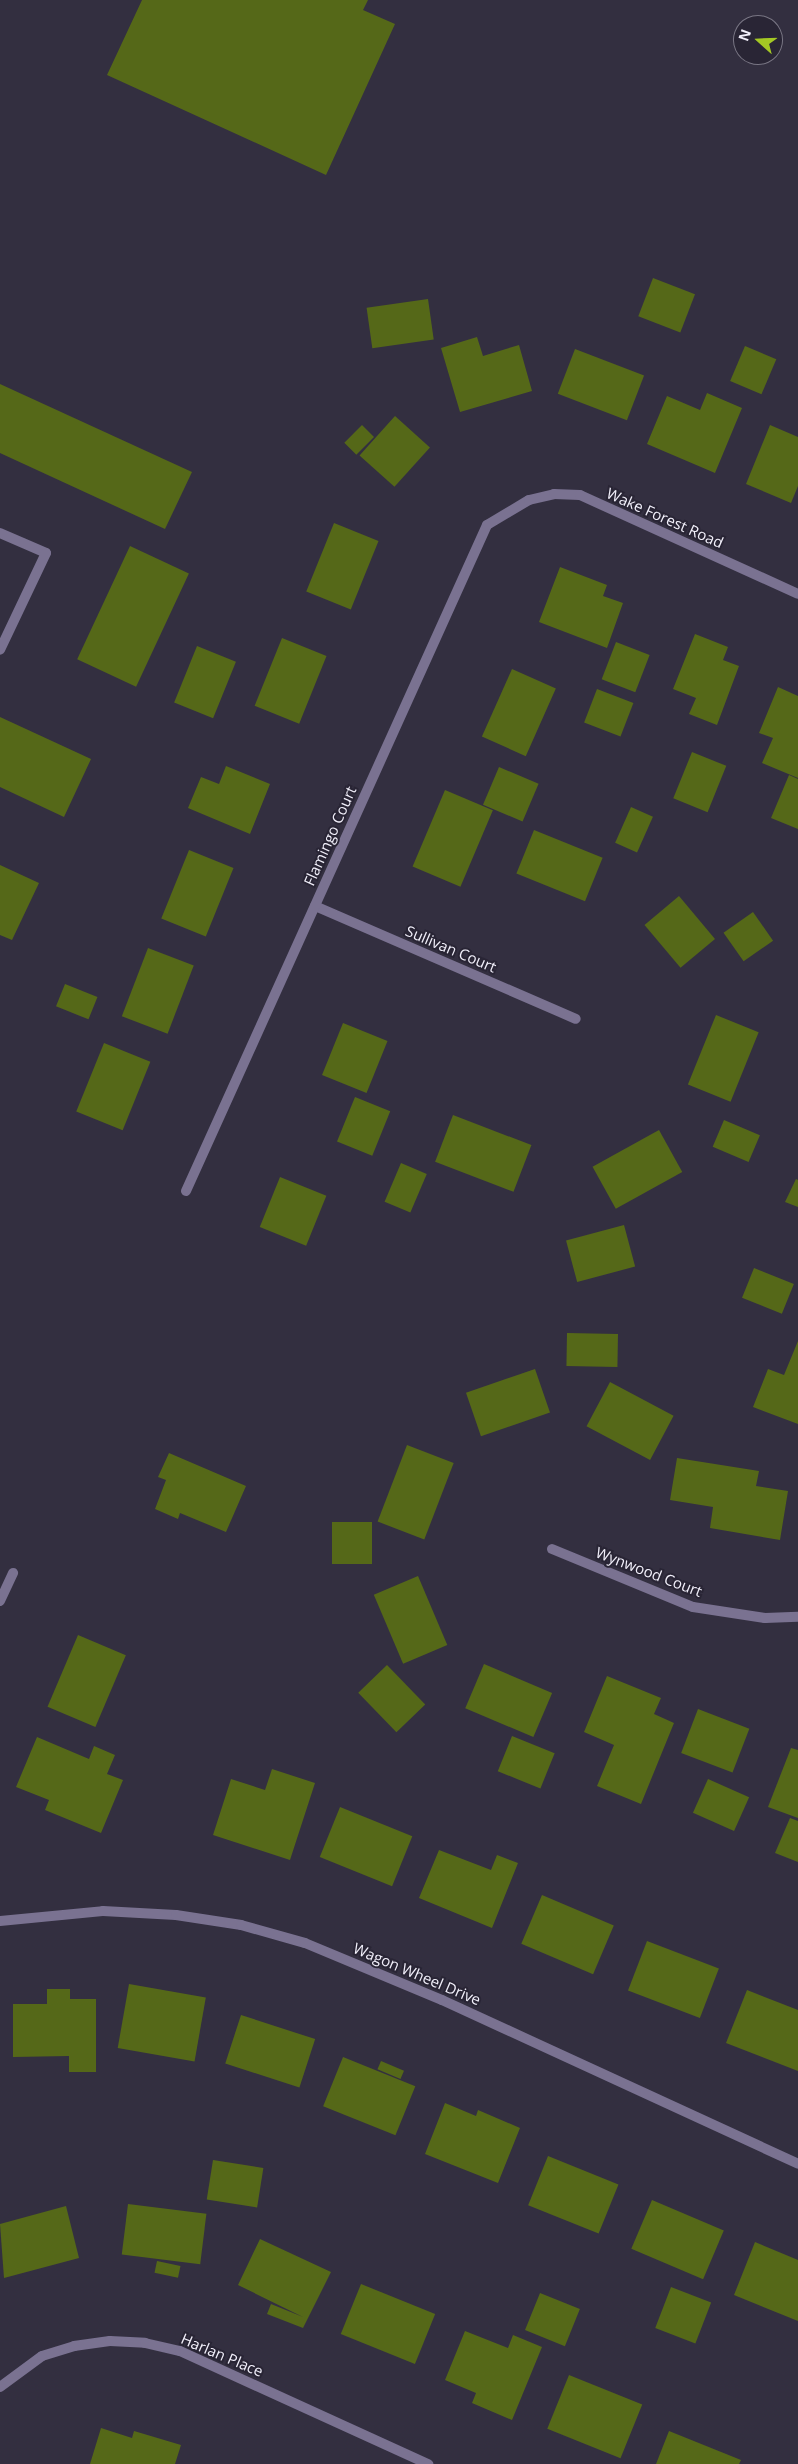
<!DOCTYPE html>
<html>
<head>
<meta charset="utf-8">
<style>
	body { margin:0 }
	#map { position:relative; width:798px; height:2464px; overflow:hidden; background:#332f40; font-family:"Open Sans",sans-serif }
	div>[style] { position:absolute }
	.building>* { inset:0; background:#556818; transform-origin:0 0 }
	.street>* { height:10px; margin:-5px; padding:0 5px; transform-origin:5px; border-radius:5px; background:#7a7291 }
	span { translate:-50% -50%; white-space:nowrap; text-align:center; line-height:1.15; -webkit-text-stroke:4px #292535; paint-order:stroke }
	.street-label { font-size:15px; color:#f2f0fb }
	.north { position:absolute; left:733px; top:15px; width:50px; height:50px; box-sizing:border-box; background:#292535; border:1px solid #797684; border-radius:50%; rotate:290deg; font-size:14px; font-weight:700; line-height:20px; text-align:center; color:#f2f0fb }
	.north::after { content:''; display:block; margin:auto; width:18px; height:22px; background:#a4c824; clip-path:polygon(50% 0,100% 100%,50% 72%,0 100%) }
</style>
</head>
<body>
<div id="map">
	<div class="building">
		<i style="clip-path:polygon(142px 0,368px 0,363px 10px,395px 24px,326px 175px,107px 75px)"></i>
		<i style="left:653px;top:278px;width:45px;height:41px;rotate:21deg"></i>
		<i style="left:428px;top:299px;width:41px;height:62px;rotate:82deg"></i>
		<i style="clip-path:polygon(477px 337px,483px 356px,519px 345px,532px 391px,460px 412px,441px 348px)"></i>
		<i style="left:745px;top:346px;width:34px;height:38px;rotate:23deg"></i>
		<i style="left:575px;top:349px;width:74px;height:48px;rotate:21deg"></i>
		<i style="clip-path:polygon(0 384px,192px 472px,165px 529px,0 453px)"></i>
		<i style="clip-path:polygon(707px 393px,742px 408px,715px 473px,647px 444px,667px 396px,700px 410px)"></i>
		<i style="left:395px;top:416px;width:47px;height:53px;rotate:42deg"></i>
		<i style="left:362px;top:425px;width:17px;height:25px;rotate:45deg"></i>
		<i style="clip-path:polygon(770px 425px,798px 437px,798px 486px,791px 503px,746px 484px)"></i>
		<i style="left:334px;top:523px;width:48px;height:74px;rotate:22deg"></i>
		<i style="left:130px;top:546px;width:65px;height:125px;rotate:25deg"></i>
		<i style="clip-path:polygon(560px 567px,607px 585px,603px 596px,623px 603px,607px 648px,539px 622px)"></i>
		<i style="clip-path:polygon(695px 634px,728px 647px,723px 660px,739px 666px,717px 725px,689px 714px,696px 698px,673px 689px)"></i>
		<i style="left:282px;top:638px;width:48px;height:73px;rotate:22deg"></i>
		<i style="left:616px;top:642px;width:36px;height:40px;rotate:21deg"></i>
		<i style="left:197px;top:646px;width:42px;height:61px;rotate:22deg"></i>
		<i style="left:512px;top:669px;width:48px;height:74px;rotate:24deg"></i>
		<i style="clip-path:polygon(778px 687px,798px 696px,798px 778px,762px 763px,773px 738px,759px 733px)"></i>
		<i style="left:597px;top:689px;width:39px;height:36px;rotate:21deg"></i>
		<i style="clip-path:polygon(0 717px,91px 759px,64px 817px,0 787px)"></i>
		<i style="left:692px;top:752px;width:37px;height:50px;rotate:22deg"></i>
		<i style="clip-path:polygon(226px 766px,270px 784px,250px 834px,188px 808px,201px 777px,219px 784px)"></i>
		<i style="left:499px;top:767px;width:43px;height:41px;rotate:23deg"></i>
		<i style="clip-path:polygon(789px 775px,798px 779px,798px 829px,771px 818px)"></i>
		<i style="left:445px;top:790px;width:52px;height:83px;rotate:23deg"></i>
		<i style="left:631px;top:807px;width:24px;height:39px;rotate:24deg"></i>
		<i style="left:534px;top:830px;width:74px;height:47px;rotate:22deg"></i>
		<i style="left:189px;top:850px;width:48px;height:74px;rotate:22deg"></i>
		<i style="clip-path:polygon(0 865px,39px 883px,12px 940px,0 935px)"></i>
		<i style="left:679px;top:896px;width:56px;height:45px;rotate:50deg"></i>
		<i style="left:753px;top:912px;width:35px;height:36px;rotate:55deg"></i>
		<i style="left:148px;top:948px;width:49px;height:73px;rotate:21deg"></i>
		<i style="left:65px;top:984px;width:35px;height:24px;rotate:22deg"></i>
		<i style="left:716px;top:1015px;width:46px;height:75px;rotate:22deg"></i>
		<i style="left:343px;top:1023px;width:48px;height:56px;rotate:22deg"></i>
		<i style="left:104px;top:1043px;width:50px;height:74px;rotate:22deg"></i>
		<i style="left:355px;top:1097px;width:38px;height:48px;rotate:22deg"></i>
		<i style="left:453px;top:1115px;width:84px;height:50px;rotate:21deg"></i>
		<i style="left:724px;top:1120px;width:39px;height:29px;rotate:23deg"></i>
		<i style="left:659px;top:1130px;width:48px;height:76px;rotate:61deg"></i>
		<i style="left:401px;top:1163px;width:28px;height:42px;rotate:23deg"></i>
		<i style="left:280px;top:1177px;width:50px;height:54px;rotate:22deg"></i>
		<i style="clip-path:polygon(796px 1179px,798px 1180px,798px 1207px,785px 1202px)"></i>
		<i style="left:624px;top:1225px;width:43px;height:60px;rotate:75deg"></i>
		<i style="left:754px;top:1268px;width:43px;height:32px;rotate:22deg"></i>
		<i style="left:567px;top:1333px;width:51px;height:33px;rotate:1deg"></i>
		<i style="clip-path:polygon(798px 1341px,798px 1424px,753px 1407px,768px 1369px,784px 1375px)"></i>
		<i style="left:535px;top:1369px;width:46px;height:73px;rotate:71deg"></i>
		<i style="left:610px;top:1382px;width:72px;height:50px;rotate:28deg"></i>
		<i style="left:407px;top:1445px;width:50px;height:82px;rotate:21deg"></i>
		<i style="clip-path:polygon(169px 1453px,246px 1486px,226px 1532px,180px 1513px,178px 1519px,155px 1509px,166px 1480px,158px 1477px)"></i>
		<i style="clip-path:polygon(677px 1458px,759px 1471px,756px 1486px,788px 1491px,780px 1540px,710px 1528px,713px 1507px,670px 1500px)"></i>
		<i style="left:372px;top:1522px;width:42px;height:40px;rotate:90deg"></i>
		<i style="left:418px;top:1576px;width:75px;height:48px;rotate:67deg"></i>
		<i style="left:78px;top:1635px;width:52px;height:78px;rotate:23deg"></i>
		<i style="left:484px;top:1664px;width:74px;height:48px;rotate:23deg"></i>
		<i style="left:387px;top:1665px;width:55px;height:40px;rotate:46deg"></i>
		<i style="clip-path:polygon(607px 1676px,661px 1698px,654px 1714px,674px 1723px,641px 1804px,597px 1786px,614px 1745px,584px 1732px)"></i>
		<i style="left:698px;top:1709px;width:55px;height:47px;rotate:21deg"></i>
		<i style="left:512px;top:1736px;width:46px;height:38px;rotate:22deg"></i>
		<i style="clip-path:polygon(37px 1737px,89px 1759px,94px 1746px,115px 1755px,107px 1774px,123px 1780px,101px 1833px,45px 1810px,49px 1800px,16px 1787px)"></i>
		<i style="clip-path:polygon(791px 1748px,798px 1750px,798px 1818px,768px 1807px)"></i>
		<i style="clip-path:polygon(272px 1769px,315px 1783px,290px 1860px,213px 1835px,231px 1779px,265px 1790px)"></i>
		<i style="left:708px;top:1779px;width:45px;height:37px;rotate:24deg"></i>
		<i style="left:340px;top:1807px;width:78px;height:54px;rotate:22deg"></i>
		<i style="clip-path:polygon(790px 1818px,798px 1821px,798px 1862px,775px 1853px)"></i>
		<i style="clip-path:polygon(439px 1850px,491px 1870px,497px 1855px,518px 1863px,492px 1928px,419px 1898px)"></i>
		<i style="left:542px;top:1895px;width:78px;height:53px;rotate:23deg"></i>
		<i style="left:647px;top:1941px;width:77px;height:53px;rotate:21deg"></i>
		<i style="left:129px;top:1984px;width:78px;height:65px;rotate:10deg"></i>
		<i style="clip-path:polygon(47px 1989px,70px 1989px,70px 1999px,96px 1999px,96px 2072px,69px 2072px,69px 2056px,13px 2057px,13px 2004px,47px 2004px)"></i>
		<i style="clip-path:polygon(747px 1990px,798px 2010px,798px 2071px,726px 2043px)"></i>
		<i style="left:241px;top:2015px;width:78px;height:51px;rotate:18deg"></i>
		<i style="left:343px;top:2057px;width:78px;height:53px;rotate:22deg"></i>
		<i style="left:381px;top:2061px;width:25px;height:9px;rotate:23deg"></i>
		<i style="clip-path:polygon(445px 2103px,476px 2116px,478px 2110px,520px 2128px,498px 2183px,425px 2154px)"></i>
		<i style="left:548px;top:2156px;width:76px;height:53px;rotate:22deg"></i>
		<i style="left:213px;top:2160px;width:51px;height:40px;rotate:9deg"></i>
		<i style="left:652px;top:2200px;width:78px;height:53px;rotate:23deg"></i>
		<i style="left:128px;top:2204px;width:79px;height:51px;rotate:7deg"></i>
		<i style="clip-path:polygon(66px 2206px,79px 2258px,4px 2278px,0 2224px)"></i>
		<i style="clip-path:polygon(260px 2239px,331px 2272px,303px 2328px,267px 2314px,271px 2304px,303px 2317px,238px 2285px)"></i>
		<i style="clip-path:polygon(755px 2242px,798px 2260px,798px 2321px,734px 2295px)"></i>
		<i style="left:157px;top:2261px;width:24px;height:12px;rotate:12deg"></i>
		<i style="left:361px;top:2284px;width:80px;height:54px;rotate:22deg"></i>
		<i style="left:671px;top:2287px;width:43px;height:44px;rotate:21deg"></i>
		<i style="left:540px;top:2293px;width:43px;height:40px;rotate:22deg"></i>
		<i style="clip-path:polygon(465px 2331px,508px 2348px,513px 2335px,542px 2347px,512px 2420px,472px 2403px,476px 2393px,445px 2380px)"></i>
		<i style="left:569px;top:2375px;width:79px;height:58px;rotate:22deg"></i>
		<i style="clip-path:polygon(101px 2428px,132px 2438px,134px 2431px,181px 2445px,175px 2464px,90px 2464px)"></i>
		<i style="clip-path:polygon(669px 2431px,741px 2460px,739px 2464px,656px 2464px)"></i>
	</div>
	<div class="street">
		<i style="left:0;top:533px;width:50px;rotate:23.5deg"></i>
		<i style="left:46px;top:553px;width:107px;rotate:115.4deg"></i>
		<i style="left:315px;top:906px;width:284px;rotate:23.4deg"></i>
		<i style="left:186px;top:1191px;width:731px;rotate:-65.68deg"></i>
		<i style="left:487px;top:525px;width:49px;rotate:-30.8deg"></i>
		<i style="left:529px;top:500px;width:26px;rotate:-13deg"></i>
		<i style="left:554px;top:494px;width:26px;rotate:2deg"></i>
		<i style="left:580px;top:495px;width:239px;rotate:24.4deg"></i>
		<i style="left:552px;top:1549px;width:152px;rotate:22.4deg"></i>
		<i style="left:693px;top:1607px;width:73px;rotate:8.7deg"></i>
		<i style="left:765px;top:1618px;width:33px;rotate:-2deg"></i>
		<i style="left:0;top:1601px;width:31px;rotate:-65deg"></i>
		<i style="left:0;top:1921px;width:103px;rotate:-5.5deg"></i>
		<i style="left:103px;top:1911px;width:73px;rotate:3.1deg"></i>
		<i style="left:176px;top:1915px;width:66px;rotate:8.7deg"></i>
		<i style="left:241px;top:1925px;width:66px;rotate:15.7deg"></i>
		<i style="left:305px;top:1943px;width:148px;rotate:22.6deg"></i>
		<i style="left:442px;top:2000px;width:392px;rotate:24.7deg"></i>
		<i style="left:0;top:2387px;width:52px;rotate:-36.4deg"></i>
		<i style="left:42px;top:2356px;width:34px;rotate:-17deg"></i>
		<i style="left:74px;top:2346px;width:36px;rotate:-8deg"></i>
		<i style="left:110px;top:2341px;width:35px;rotate:3deg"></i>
		<i style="left:145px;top:2343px;width:36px;rotate:13deg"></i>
		<i style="left:180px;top:2351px;width:273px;rotate:24.5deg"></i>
	</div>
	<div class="street-label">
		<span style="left:665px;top:518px;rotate:24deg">Wake Forest Road</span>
		<span style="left:330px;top:836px;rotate:-66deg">Flamingo Court</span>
		<span style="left:451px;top:949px;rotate:23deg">Sullivan Court</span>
		<span style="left:649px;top:1572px;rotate:21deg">Wynwood Court</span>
		<span style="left:417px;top:1974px;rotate:23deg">Wagon Wheel Drive</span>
		<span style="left:222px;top:2355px;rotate:23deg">Harlan Place</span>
	</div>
	<div class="north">N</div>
</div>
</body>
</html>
